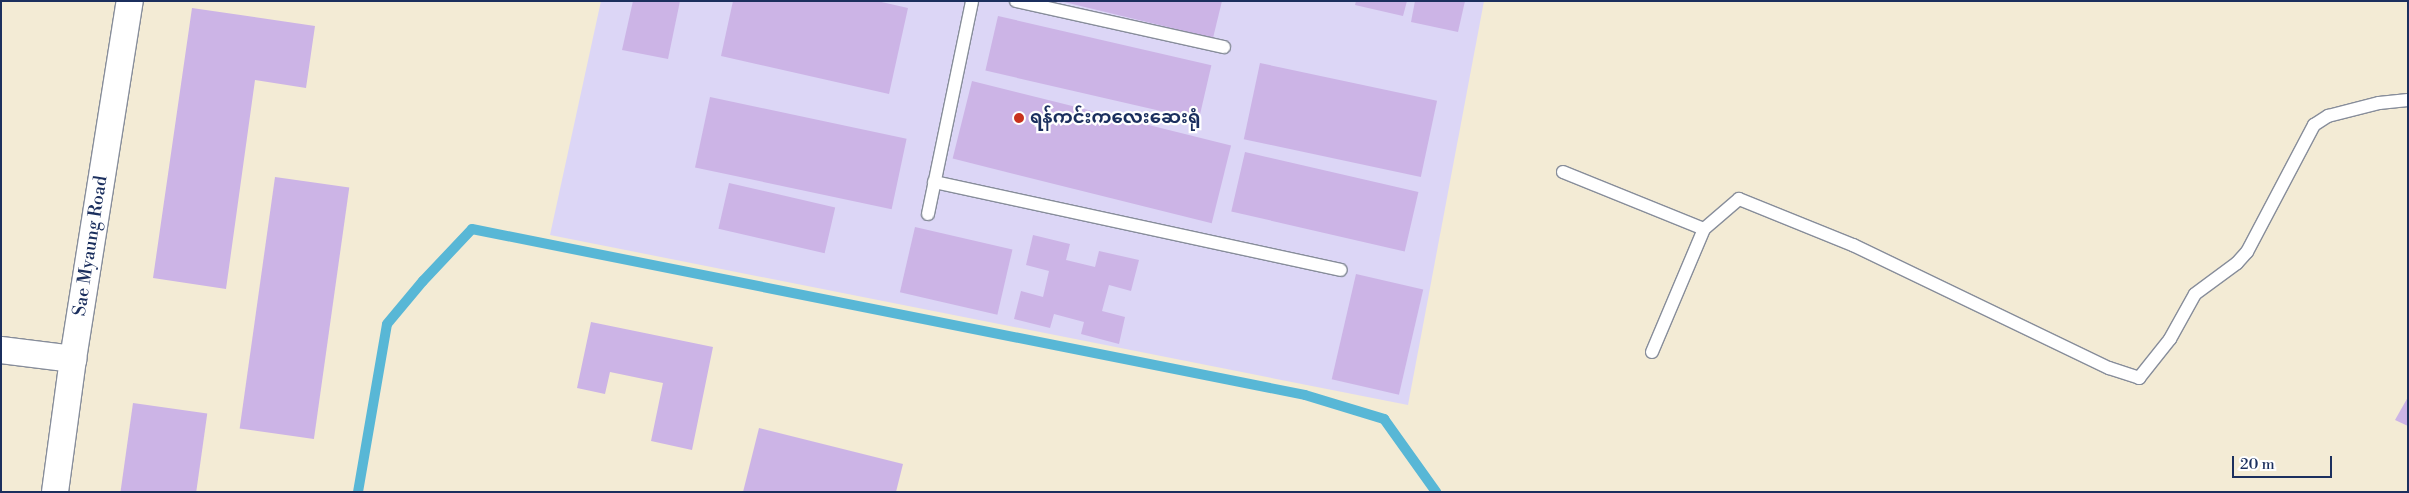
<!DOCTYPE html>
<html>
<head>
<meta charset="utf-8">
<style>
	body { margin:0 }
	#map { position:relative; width:2409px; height:493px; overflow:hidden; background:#f3ebd5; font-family:"Libre Bodoni","Noto Sans Myanmar",serif }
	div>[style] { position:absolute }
	.built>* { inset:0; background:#dcd6f6 }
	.stream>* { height:10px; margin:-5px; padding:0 5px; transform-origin:5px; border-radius:5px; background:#58b7d6 }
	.building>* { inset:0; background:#ccb4e6; transform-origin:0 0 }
	.roads { filter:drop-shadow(1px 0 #878d9a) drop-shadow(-1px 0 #878d9a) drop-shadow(0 1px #878d9a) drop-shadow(0 -1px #878d9a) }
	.lane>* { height:12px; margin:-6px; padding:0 6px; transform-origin:6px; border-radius:6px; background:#fff }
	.street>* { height:26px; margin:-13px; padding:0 13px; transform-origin:13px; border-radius:13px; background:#fff }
	.dots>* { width:14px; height:14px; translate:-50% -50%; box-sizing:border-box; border:2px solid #fff; border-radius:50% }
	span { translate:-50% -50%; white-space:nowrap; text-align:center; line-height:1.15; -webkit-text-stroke:4.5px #fff; paint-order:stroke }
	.poi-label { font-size:18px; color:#1b2f5e; font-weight:700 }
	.left { translate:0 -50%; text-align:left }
	.street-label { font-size:18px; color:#1b2f5e }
	.frame { position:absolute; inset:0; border:2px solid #1b2f5e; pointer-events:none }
	.scale { position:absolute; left:2232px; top:456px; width:100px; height:22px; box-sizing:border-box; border:2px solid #1b2f5e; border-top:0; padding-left:6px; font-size:15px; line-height:18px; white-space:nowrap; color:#1b2f5e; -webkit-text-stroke:4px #fff; paint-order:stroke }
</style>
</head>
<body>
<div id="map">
	<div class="built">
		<i style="clip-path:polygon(601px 1px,1484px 1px,1408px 405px,550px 235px)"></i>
	</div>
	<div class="stream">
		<i style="left:358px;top:492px;width:170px;rotate:-80.2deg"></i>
		<i style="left:387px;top:324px;width:56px;rotate:-50.1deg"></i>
		<i style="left:423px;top:281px;width:71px;rotate:-46.7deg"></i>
		<i style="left:472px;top:229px;width:849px;rotate:11.27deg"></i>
		<i style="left:1305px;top:395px;width:83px;rotate:16.9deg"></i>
		<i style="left:1384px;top:419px;width:90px;rotate:54.5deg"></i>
	</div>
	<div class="building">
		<i style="clip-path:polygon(633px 1px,680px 1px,668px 59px,622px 50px)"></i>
		<i style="clip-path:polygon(733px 1px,877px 1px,908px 8px,889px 94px,721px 56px)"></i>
		<i style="clip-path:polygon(1060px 1px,1222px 1px,1213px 38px)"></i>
		<i style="clip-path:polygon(1356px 1px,1407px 1px,1403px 16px,1355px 5px)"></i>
		<i style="clip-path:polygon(1415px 1px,1465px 1px,1458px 32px,1411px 22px)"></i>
		<i style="clip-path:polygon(192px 8px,315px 26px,306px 88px,255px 80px,226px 289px,153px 278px)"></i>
		<i style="left:998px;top:16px;width:219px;height:56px;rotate:13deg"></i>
		<i style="left:1260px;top:63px;width:181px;height:78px;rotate:12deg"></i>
		<i style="left:972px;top:81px;width:267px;height:80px;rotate:14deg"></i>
		<i style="left:710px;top:97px;width:201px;height:72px;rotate:12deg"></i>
		<i style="left:1245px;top:152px;width:178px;height:61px;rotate:13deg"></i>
		<i style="left:275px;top:177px;width:75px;height:254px;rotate:8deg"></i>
		<i style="left:729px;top:183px;width:109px;height:47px;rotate:13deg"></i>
		<i style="left:915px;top:227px;width:100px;height:67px;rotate:13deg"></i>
		<i style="clip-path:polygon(1033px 235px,1070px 244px,1066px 260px,1095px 267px,1099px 251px,1139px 260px,1131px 291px,1109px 285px,1102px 311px,1125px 317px,1119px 344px,1081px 334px,1084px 322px,1054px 314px,1050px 328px,1014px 319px,1021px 291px,1043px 297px,1049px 271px,1026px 265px)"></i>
		<i style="left:1356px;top:274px;width:69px;height:108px;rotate:13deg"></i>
		<i style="clip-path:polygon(591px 322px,713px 347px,692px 450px,651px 441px,663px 383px,610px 372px,605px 394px,577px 388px)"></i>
		<i style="clip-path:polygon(2408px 397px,2408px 426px,2395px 420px)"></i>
		<i style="left:133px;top:403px;width:75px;height:90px;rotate:8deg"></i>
		<i style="clip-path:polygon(759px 428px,903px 464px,896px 492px,743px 492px)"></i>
	</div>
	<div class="roads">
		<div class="lane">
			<i style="left:1016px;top:1px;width:213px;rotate:12.5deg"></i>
			<i style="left:1563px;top:172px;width:152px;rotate:22deg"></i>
			<i style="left:934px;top:182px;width:416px;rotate:12.2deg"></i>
			<i style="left:928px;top:214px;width:217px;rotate:-78.3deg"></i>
			<i style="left:1652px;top:352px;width:134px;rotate:-67.1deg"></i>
			<i style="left:1704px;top:229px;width:46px;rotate:-40.6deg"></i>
			<i style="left:1739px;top:199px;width:123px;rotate:22deg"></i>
			<i style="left:1853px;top:245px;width:284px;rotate:25.7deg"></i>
			<i style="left:2109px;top:368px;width:32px;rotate:18deg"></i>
			<i style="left:2139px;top:378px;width:50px;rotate:-51.5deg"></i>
			<i style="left:2170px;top:339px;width:51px;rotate:-60.9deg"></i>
			<i style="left:2195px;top:294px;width:52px;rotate:-36.4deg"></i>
			<i style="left:2237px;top:263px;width:15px;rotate:-48deg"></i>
			<i style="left:2247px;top:252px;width:144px;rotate:-62.2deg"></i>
			<i style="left:2314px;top:125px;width:17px;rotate:-33deg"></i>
			<i style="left:2328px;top:116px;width:53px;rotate:-14.3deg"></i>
			<i style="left:2379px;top:103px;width:29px;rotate:-6deg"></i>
		</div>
		<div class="street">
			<i style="left:1px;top:350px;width:73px;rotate:7.1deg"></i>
			<i style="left:55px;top:492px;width:134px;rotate:-82.3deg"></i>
			<i style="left:73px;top:359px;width:363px;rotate:-81deg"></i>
		</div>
	</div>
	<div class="dots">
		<i style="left:1019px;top:118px;background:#c8321e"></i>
	</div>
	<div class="poi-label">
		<span class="left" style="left:1030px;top:118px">ရန်ကင်းကလေးဆေးရုံ</span>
	</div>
	<div class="street-label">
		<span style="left:91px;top:246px;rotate:-81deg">Sae Myaung Road</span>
	</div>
	<div class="frame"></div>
	<div class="scale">20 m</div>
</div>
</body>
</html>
